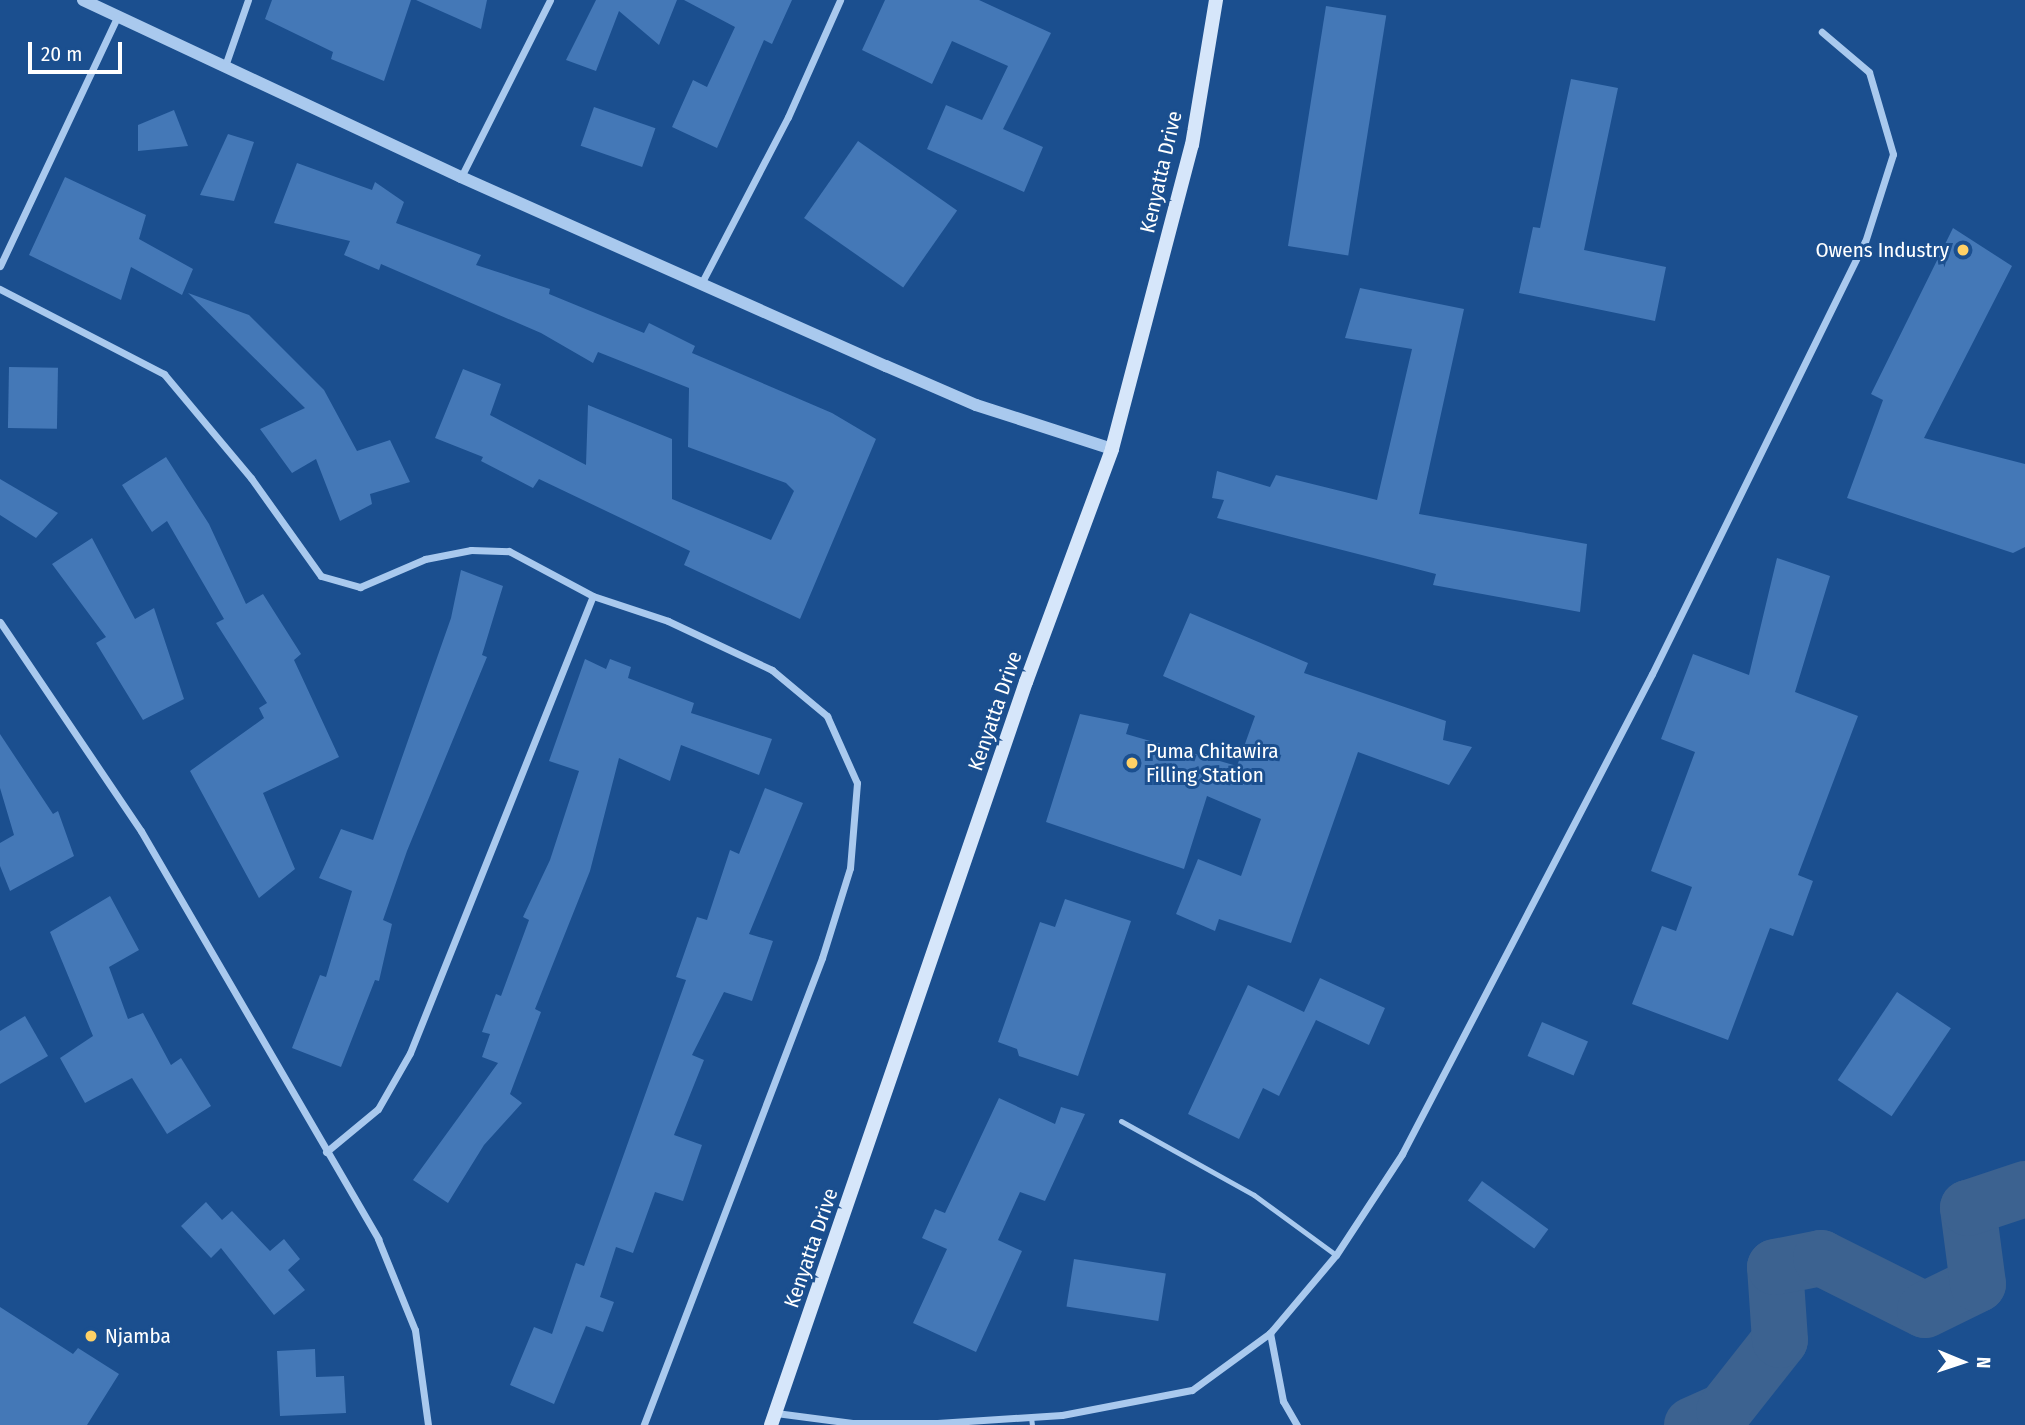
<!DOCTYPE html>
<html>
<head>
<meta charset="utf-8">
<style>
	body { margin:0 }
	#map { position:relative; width:2025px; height:1425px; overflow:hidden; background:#1b4f8f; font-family:"Fira Sans Condensed",sans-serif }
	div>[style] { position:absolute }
	.river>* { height:56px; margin:-28px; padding:0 28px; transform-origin:28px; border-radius:28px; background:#3c6290 }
	.building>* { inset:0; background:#4478b7; transform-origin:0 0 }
	.service>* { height:5px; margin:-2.5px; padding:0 2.5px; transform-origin:2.5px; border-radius:2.5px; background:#a9c9ee }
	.minor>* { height:7px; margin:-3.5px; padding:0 3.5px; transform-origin:3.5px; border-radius:3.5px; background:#a9c9ee }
	.tertiary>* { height:12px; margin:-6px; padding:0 6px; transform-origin:6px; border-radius:6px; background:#a9c9ee }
	.secondary>* { height:14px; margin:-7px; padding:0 7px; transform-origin:7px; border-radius:7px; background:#d6e6fa }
	.dots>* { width:19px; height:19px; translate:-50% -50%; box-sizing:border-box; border:4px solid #1b4f8f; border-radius:50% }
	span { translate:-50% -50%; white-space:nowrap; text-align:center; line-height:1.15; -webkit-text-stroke:6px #1b4f8f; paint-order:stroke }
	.street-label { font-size:21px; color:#fff }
	.poi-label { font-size:21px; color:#fff }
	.right { translate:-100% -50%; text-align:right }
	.left { translate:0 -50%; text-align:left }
	.north { position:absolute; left:1927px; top:1327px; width:70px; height:70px; -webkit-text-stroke:5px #1b4f8f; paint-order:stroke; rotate:92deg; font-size:19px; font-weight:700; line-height:28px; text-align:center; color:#fff }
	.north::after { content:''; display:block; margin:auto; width:24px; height:32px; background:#fff; clip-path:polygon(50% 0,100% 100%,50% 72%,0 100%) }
	.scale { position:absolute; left:28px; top:42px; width:94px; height:32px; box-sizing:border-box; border:4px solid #fff; border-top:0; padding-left:9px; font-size:21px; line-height:24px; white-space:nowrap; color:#fff; -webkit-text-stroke:5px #1b4f8f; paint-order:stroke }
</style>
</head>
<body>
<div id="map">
	<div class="river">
		<i style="left:1692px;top:1425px;width:35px;rotate:-24deg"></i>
		<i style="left:1724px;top:1411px;width:90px;rotate:-51.7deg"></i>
		<i style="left:1780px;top:1340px;width:73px;rotate:-93.9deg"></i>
		<i style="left:1775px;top:1267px;width:47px;rotate:-11.1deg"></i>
		<i style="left:1821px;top:1258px;width:116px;rotate:26.6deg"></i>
		<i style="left:1925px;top:1310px;width:59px;rotate:-26.1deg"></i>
		<i style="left:1978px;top:1284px;width:77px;rotate:-97.5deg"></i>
		<i style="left:1968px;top:1208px;width:60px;rotate:-18.4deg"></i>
	</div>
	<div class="building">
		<i style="clip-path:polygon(272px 0,411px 0,384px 81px,331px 59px,333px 52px,265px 19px)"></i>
		<i style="clip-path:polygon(416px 0,487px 0,481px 29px)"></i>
		<i style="clip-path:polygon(596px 0,677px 0,659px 45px,619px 11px,596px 71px,566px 60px)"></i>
		<i style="clip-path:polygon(684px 0,792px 0,772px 44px,764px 40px,717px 148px,672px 127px,693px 80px,707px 87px,735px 27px)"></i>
		<i style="clip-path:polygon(885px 0,979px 0,1051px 33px,1003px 129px,1043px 147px,1024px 192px,927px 149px,946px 105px,982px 120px,1008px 66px,952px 41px,932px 84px,862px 50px)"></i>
		<i style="left:1326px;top:6px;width:61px;height:243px;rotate:9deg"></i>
		<i style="clip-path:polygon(1571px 79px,1618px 88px,1584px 250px,1666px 267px,1655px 321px,1519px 293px,1533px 227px,1540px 228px)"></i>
		<i style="left:594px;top:107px;width:65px;height:41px;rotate:19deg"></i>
		<i style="clip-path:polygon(174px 110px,188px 146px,138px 151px,138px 125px)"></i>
		<i style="clip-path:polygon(228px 134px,254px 142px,234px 201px,200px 195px)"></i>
		<i style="left:858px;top:141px;width:121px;height:94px;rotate:35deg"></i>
		<i style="clip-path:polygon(297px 163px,372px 190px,375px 182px,404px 202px,396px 223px,481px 255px,476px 265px,550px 289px,549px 294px,644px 333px,649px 323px,695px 346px,692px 353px,832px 413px,876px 439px,800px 619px,684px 565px,690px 551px,539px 479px,533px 488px,481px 461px,483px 457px,435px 438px,463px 369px,501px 384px,490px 415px,586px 465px,588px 405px,672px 439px,672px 499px,771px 540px,794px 491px,786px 483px,688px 447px,689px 388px,598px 352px,593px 363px,541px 333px,381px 264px,379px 270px,344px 255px,350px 241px,274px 223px)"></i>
		<i style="clip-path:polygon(65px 177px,146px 215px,139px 239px,193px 269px,182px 295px,131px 267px,121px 300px,29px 255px)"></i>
		<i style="clip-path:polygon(1953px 228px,2012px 266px,1924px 438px,2025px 464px,2025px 547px,2013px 553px,1847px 498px,1883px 400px,1871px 394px)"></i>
		<i style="clip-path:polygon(1360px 288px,1464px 309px,1419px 514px,1587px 544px,1580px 612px,1433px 585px,1436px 574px,1217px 518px,1224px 500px,1212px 498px,1217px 471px,1270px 487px,1276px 475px,1377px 500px,1412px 349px,1345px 338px)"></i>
		<i style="clip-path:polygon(188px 293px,249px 315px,324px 390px,357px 451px,390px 440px,410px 482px,370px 494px,372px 504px,340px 521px,316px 459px,292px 473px,260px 429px,305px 408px)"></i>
		<i style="left:9px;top:367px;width:49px;height:61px;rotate:1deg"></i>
		<i style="clip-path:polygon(166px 457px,209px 524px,246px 604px,263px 594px,301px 654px,294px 660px,339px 757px,263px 793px,295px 869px,259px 898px,190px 771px,264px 718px,259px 708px,267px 703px,216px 623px,224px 619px,167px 521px,152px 532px,122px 485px)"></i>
		<i style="clip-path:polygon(0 479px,58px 513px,36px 538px,0 515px)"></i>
		<i style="clip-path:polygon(92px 538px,135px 619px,154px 608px,184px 699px,143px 720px,96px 643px,106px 637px,52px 564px)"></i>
		<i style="clip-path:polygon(1777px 558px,1830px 576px,1795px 692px,1858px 716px,1798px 875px,1813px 881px,1793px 936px,1770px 928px,1728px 1040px,1632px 1004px,1662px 926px,1676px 931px,1692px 887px,1651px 871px,1695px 752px,1661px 739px,1693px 654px,1749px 675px)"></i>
		<i style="clip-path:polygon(461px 570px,503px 586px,482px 655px,487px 657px,407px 851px,383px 920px,392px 924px,379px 981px,375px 980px,341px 1067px,292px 1048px,320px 975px,326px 977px,352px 891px,319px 878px,341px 829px,373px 840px,451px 618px)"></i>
		<i style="clip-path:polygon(1190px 613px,1308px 663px,1304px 673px,1446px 721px,1443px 740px,1472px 747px,1449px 785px,1358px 752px,1291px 943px,1219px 919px,1215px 931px,1176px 914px,1198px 859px,1241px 876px,1261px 819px,1207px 796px,1184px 869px,1046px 822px,1080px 714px,1129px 724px,1126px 734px,1237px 766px,1255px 716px,1163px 676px)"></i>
		<i style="clip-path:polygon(585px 659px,606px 669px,610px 659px,631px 667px,628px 678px,694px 703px,691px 713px,772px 739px,759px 775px,681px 745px,670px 781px,619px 758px,590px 871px,535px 1009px,541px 1012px,510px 1094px,522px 1103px,484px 1145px,448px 1203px,413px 1180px,498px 1063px,482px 1057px,490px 1034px,482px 1032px,496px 994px,501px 996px,529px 920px,523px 917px,550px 860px,579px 771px,549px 761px)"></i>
		<i style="clip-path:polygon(0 734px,53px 814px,58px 811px,74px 856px,10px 891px,0 866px,0 843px,14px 835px,0 788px)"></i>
		<i style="clip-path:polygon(765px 788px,803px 803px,749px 934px,773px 941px,752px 1001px,724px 992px,692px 1055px,704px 1060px,674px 1135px,702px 1145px,683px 1201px,655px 1192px,633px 1253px,616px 1247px,600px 1297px,614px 1302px,603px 1332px,586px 1326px,554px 1404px,510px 1385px,534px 1327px,552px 1334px,576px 1263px,584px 1266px,686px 980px,676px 977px,697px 917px,707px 920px,730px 850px,739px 854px)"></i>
		<i style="clip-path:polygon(110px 896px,139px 950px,109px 967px,128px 1019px,143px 1013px,171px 1065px,181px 1058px,211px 1106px,167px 1134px,132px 1078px,85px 1103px,60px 1058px,93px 1036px,50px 932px)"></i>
		<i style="clip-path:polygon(1065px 899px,1131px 921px,1078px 1076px,1019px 1056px,1017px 1049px,998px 1042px,1040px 922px,1055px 927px)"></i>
		<i style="clip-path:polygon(1320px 978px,1385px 1008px,1369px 1045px,1316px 1020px,1279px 1096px,1263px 1088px,1239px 1139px,1188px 1114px,1248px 985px,1304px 1012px)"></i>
		<i style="left:1897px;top:992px;width:65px;height:106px;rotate:34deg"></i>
		<i style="clip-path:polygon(25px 1016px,48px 1056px,0 1084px,0 1031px)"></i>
		<i style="left:1542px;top:1022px;width:50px;height:37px;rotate:23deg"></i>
		<i style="clip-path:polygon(999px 1098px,1055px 1124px,1061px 1107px,1085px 1114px,1045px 1201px,1020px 1192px,998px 1240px,1022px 1251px,976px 1352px,913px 1323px,947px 1249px,922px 1238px,935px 1209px,945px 1213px)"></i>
		<i style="left:1482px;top:1181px;width:82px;height:24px;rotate:36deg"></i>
		<i style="clip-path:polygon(206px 1202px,222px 1220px,232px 1211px,270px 1251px,284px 1239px,300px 1259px,288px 1270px,305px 1290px,274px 1315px,221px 1248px,211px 1258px,181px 1226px)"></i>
		<i style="left:1074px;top:1259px;width:93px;height:48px;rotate:9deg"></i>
		<i style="clip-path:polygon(0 1307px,73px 1354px,78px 1348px,119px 1374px,87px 1425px,0 1425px)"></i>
		<i style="clip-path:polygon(315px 1349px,316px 1377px,344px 1376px,346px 1413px,280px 1416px,277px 1351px)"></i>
	</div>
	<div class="service">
		<i style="left:1121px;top:1121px;width:152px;rotate:29.1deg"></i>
		<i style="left:1254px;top:1195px;width:102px;rotate:36.2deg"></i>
		<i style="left:1031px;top:1417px;width:8px;rotate:83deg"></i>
	</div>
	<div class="minor">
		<i style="left:226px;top:63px;width:67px;rotate:-70.8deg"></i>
		<i style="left:461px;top:177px;width:198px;rotate:-63.3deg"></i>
		<i style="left:0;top:266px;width:275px;rotate:-64.8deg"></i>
		<i style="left:701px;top:284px;width:188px;rotate:-62.5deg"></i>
		<i style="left:788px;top:117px;width:128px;rotate:-66deg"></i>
		<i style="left:0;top:289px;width:185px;rotate:27.4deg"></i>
		<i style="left:164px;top:374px;width:136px;rotate:50.1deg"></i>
		<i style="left:251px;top:478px;width:120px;rotate:54.5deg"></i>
		<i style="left:321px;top:576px;width:41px;rotate:15.8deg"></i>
		<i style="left:360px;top:587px;width:71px;rotate:-23.3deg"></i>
		<i style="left:425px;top:559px;width:47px;rotate:-11.1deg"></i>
		<i style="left:471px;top:550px;width:38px;rotate:2deg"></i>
		<i style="left:509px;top:551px;width:95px;rotate:28.2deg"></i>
		<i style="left:593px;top:596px;width:79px;rotate:18.4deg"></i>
		<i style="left:668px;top:621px;width:115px;rotate:25.2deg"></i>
		<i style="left:772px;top:670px;width:72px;rotate:39.9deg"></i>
		<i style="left:827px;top:716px;width:73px;rotate:65.9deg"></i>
		<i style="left:857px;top:783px;width:85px;rotate:94.7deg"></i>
		<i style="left:850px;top:868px;width:94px;rotate:107.3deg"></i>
		<i style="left:822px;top:958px;width:500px;rotate:110.9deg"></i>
		<i style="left:0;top:622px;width:252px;rotate:56deg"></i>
		<i style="left:141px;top:831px;width:472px;rotate:59.8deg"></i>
		<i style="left:378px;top:1239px;width:98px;rotate:67.9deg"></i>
		<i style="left:415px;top:1330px;width:96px;rotate:82.2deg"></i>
		<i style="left:326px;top:1152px;width:67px;rotate:-39.6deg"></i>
		<i style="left:378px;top:1109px;width:64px;rotate:-60.3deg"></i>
		<i style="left:410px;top:1053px;width:492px;rotate:-68.2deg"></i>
		<i style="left:1270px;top:1333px;width:69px;rotate:79.2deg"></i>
		<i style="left:1283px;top:1401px;width:28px;rotate:60deg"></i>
		<i style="left:776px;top:1413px;width:77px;rotate:7.5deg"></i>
		<i style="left:852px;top:1423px;width:85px"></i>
		<i style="left:937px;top:1423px;width:125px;rotate:-3.7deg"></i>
		<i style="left:1062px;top:1415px;width:132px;rotate:-10.9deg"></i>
		<i style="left:1192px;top:1390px;width:97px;rotate:-36.2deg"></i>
		<i style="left:1270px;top:1333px;width:102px;rotate:-49.8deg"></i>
		<i style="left:1336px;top:1255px;width:121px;rotate:-56.8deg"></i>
		<i style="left:1402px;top:1154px;width:541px;rotate:-62.49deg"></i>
		<i style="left:1652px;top:674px;width:482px;rotate:-63.8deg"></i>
		<i style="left:1865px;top:242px;width:92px;rotate:-72.3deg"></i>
		<i style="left:1893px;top:154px;width:85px;rotate:-106.3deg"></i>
		<i style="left:1869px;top:72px;width:62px;rotate:-139.6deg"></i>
	</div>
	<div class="tertiary">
		<i style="left:83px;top:0;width:417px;rotate:25.1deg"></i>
		<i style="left:461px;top:177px;width:465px;rotate:24deg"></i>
		<i style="left:886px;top:366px;width:98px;rotate:23.4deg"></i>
		<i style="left:976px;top:405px;width:143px;rotate:17.9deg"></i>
	</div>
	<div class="secondary">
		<i style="left:771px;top:1425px;width:786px;rotate:-71.06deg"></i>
		<i style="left:1026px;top:682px;width:248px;rotate:-69.7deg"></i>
		<i style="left:1112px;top:449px;width:314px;rotate:-75.3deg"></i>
		<i style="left:1192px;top:145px;width:147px;rotate:-80.6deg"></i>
	</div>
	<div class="dots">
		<i style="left:1963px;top:250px;background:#ffd166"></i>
		<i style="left:1132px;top:763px;background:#ffd166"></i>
		<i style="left:91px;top:1336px;background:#ffd166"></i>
	</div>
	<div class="street-label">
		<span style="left:1161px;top:172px;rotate:-77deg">Kenyatta Drive</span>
		<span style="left:995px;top:711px;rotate:-71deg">Kenyatta Drive</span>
		<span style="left:811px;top:1248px;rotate:-71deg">Kenyatta Drive</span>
	</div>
	<div class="poi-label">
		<span class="right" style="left:1949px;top:250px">Owens Industry</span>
		<span class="left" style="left:1146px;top:763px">Puma Chitawira<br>Filling Station</span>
		<span class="left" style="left:105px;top:1336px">Njamba</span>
	</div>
	<div class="north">N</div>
	<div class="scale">20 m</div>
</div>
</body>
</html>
